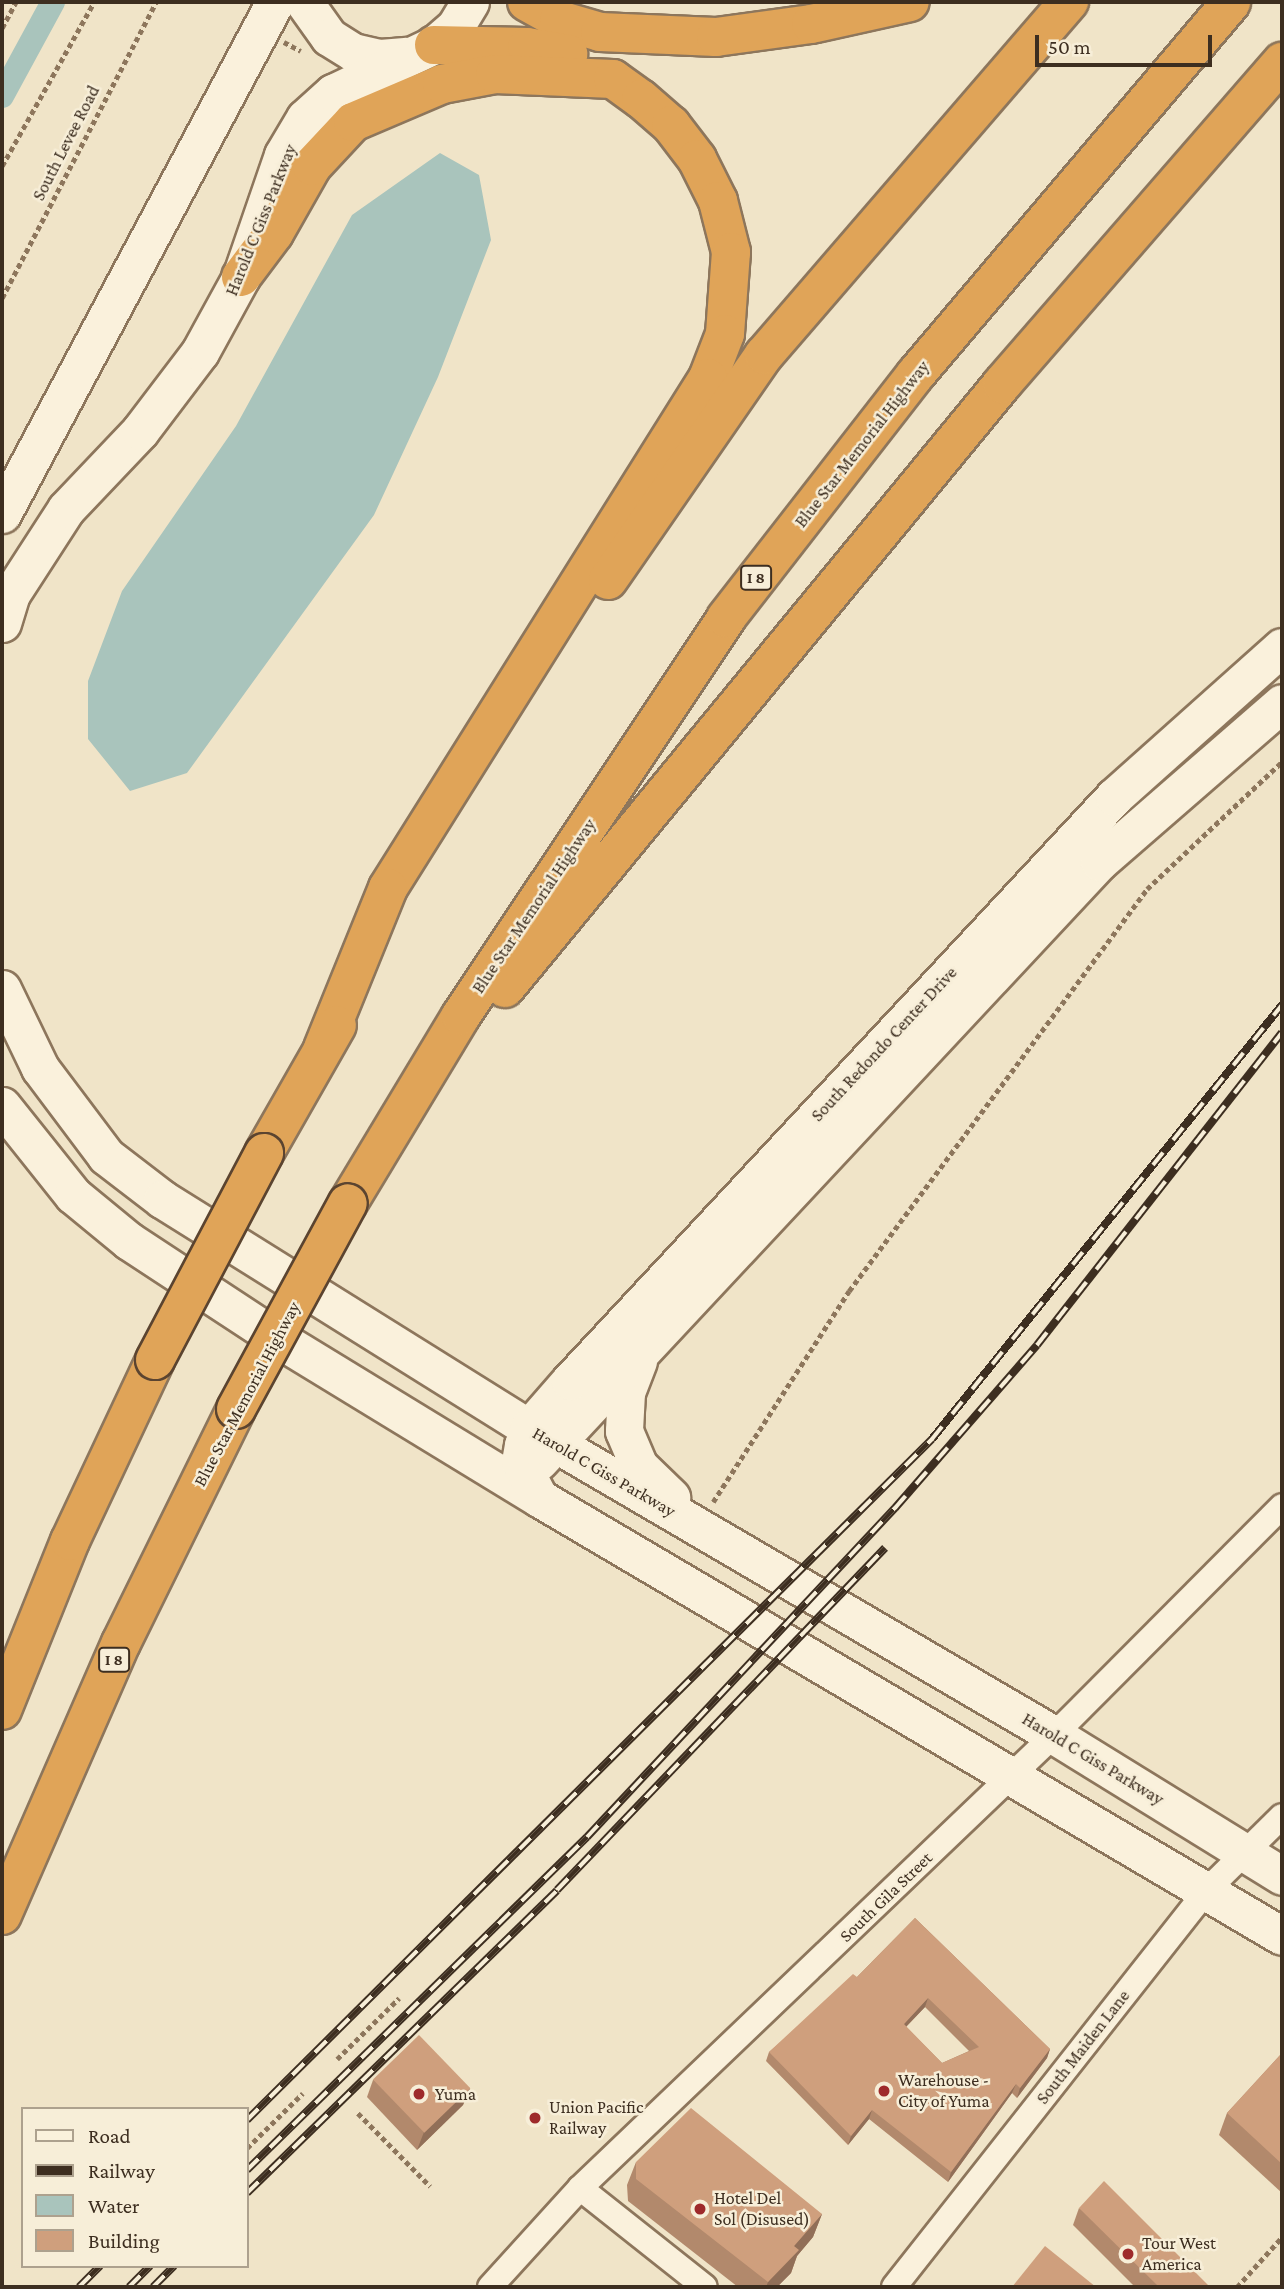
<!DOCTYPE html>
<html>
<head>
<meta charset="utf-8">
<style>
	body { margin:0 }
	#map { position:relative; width:1284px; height:2289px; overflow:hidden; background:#f0e4c8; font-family:"Crimson Pro",serif }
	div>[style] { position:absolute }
	.water>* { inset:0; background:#a9c4bc }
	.canal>* { height:24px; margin:-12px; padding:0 12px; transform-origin:12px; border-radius:12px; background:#a9c4bc }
	.path>* { height:4.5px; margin-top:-2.25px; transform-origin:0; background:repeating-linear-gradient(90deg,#8d765c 0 5px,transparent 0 8.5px) }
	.roads { filter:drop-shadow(2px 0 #8d765c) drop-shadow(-2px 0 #8d765c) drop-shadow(0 2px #8d765c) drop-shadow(0 -2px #8d765c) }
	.minor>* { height:24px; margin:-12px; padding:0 12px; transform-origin:12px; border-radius:12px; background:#faf1dc }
	.secondary>* { height:37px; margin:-18.5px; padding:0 18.5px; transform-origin:18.5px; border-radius:18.5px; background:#faf1dc }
	.motorway>* { height:38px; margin:-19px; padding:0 19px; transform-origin:19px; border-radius:19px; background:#e0a458 }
	.rail>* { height:8px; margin-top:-4px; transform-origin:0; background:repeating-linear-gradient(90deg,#f7eed8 0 16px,#3d2e20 0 32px); box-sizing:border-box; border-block:2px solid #3d2e20 }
	.bridges { filter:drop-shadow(2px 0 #5b4430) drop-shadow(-2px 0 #5b4430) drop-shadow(0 2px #5b4430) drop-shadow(0 -2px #5b4430) }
	.motorway-bridge>* { height:38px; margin:-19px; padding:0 19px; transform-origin:19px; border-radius:19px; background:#e0a458 }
	.wall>* { inset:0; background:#b2896c }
	.shaded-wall>* { inset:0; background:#916f58 }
	.building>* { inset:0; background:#cf9f7d; transform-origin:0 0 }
	.dots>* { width:19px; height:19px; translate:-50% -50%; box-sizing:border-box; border:4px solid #f7eed8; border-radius:50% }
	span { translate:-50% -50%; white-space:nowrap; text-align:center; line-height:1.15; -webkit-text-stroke:5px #f7eed8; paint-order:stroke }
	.shield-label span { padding:2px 5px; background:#f7eed8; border:2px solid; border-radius:5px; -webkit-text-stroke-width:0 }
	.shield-label { font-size:16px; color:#3d2e20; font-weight:700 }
	.street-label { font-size:18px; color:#3d2e20 }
	.poi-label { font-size:18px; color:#3d2e20 }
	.left { translate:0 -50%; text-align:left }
	.frame { position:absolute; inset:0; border:4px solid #3d2e20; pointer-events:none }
	.legend { position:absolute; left:21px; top:2107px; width:228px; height:161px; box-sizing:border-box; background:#f7eed8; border:2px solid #ada18e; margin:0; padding:9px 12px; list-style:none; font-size:21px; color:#3d2e20 }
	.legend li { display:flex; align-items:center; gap:14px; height:35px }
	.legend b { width:35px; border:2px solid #ada18e }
	.scale { position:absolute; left:1035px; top:35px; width:177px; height:32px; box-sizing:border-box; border:4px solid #3d2e20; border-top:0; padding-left:9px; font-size:21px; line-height:24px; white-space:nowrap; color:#3d2e20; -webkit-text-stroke:5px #f7eed8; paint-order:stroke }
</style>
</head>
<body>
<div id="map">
	<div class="water">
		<i style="clip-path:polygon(440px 153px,479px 175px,491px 240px,438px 377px,374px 515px,187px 773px,130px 791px,88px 739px,88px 681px,122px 591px,236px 426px,352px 215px)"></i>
	</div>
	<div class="canal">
		<i style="left:2px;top:96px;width:107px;rotate:-61.5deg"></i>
	</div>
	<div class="path">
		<i style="left:2px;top:28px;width:30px;rotate:-62deg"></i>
		<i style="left:284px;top:42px;width:19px;rotate:28deg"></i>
		<i style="left:2px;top:166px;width:188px;rotate:-60.7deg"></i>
		<i style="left:2px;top:298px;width:334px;rotate:-62.5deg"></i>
		<i style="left:713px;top:1502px;width:251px;rotate:-57.2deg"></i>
		<i style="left:849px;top:1291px;width:500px;rotate:-53.45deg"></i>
		<i style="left:1147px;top:889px;width:185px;rotate:-43.3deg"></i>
		<i style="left:337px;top:2059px;width:87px;rotate:-44.5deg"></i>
		<i style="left:358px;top:2113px;width:103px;rotate:45.4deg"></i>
		<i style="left:247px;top:2148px;width:78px;rotate:-44.5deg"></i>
		<i style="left:1237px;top:2287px;width:67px;rotate:-48deg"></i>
	</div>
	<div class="roads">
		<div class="minor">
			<i style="left:580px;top:2188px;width:159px;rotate:38.4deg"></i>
			<i style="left:490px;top:2287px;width:134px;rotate:-47.7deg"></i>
			<i style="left:580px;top:2188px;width:656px;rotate:-43.7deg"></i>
			<i style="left:1054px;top:1735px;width:323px;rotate:-45.1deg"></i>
			<i style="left:894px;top:2287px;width:506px;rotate:-51.75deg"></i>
			<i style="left:1207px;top:1890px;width:105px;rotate:-44.6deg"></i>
		</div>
		<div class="secondary">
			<i style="left:304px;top:2px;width:43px;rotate:54.5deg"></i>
			<i style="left:329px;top:37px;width:28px;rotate:32deg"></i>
			<i style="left:353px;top:52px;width:28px;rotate:13deg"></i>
			<i style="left:380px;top:58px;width:25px;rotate:-5deg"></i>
			<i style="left:2px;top:514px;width:580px;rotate:-61.93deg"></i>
			<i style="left:2px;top:623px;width:30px;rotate:-73deg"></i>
			<i style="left:11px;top:594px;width:101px;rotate:-57.1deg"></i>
			<i style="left:66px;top:509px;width:108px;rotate:-46.5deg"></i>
			<i style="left:140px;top:431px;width:99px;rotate:-52.8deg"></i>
			<i style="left:200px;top:352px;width:85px;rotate:-61.3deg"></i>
			<i style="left:241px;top:277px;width:129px;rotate:-71deg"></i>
			<i style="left:283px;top:155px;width:43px;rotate:-59.3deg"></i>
			<i style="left:305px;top:118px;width:38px;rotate:-42deg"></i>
			<i style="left:333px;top:93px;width:112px;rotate:-25.4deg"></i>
			<i style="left:434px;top:45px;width:28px;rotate:-41deg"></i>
			<i style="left:455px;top:27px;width:29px;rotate:-59deg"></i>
			<i style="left:2px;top:989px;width:88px;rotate:64.3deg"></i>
			<i style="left:40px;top:1068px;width:110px;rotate:53.1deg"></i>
			<i style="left:106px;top:1156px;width:71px;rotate:37.5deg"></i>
			<i style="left:162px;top:1199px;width:433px;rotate:32deg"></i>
			<i style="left:529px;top:1428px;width:608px;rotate:30.32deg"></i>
			<i style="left:1054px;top:1735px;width:268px;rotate:31.7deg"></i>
			<i style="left:2px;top:1106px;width:114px;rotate:51.4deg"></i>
			<i style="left:73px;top:1195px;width:72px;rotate:39.4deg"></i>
			<i style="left:129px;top:1241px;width:171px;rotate:33.3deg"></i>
			<i style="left:272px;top:1335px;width:313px;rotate:31.4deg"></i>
			<i style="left:539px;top:1498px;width:862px;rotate:30.52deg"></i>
			<i style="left:638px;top:1361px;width:33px;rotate:111deg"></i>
			<i style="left:626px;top:1392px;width:39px;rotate:93deg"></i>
			<i style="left:624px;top:1431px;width:38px;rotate:67deg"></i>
			<i style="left:639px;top:1466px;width:45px;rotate:44.1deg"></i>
			<i style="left:539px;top:1461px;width:820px;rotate:-46.93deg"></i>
			<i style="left:1099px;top:862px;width:242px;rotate:-41deg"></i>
			<i style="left:539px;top:1498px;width:41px;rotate:-117.8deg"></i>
			<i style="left:520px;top:1462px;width:17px;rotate:-80deg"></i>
			<i style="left:523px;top:1445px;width:18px;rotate:-71deg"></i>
			<i style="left:529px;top:1428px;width:62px;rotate:-48.9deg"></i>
			<i style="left:570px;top:1381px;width:798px;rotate:-47.03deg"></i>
			<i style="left:1114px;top:797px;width:225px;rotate:-41.8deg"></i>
		</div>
		<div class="motorway">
			<i style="left:527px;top:2px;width:37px;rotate:29deg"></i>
			<i style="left:559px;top:20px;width:43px;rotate:16.3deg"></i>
			<i style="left:600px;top:32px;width:116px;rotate:2.5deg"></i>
			<i style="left:716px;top:37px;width:96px;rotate:-7.8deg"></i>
			<i style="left:811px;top:24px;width:101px;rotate:-12.5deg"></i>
			<i style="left:434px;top:45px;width:93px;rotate:1.2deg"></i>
			<i style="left:527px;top:47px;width:42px;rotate:9.7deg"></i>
			<i style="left:241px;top:277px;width:55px;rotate:-53.1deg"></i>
			<i style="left:274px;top:233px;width:77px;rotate:-60.4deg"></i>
			<i style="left:312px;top:166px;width:60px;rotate:-47deg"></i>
			<i style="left:353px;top:122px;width:97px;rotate:-23.1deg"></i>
			<i style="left:442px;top:84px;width:54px;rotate:-10.7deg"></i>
			<i style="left:495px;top:74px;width:118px;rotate:2.4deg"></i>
			<i style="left:613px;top:79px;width:34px;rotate:36deg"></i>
			<i style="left:641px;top:99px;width:40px;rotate:41deg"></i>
			<i style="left:671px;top:125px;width:43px;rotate:52.6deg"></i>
			<i style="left:697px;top:159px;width:47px;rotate:63.4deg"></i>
			<i style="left:718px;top:201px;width:53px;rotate:75.7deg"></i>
			<i style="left:731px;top:252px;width:82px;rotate:94.2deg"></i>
			<i style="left:725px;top:334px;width:47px;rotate:111.1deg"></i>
			<i style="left:708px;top:378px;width:602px;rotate:122.11deg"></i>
			<i style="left:388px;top:888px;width:173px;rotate:112.1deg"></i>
			<i style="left:608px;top:580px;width:274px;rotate:-55.3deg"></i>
			<i style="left:764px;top:355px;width:467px;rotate:-49.2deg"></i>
			<i style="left:505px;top:988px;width:782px;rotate:-50.55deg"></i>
			<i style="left:1002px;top:384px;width:427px;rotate:-49deg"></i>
			<i style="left:264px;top:1153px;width:147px;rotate:-60.3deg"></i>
			<i style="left:348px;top:1203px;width:218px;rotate:-58.9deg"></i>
			<i style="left:461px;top:1016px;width:478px;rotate:-56.3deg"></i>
			<i style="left:726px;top:618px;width:309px;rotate:-52.1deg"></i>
			<i style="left:916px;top:374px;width:487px;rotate:-49.7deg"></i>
			<i style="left:2px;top:1710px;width:182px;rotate:-68.1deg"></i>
			<i style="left:70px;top:1541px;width:200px;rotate:-64.8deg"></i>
			<i style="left:2px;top:1915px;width:297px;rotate:-66.4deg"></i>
			<i style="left:121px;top:1643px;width:261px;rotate:-63.8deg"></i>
		</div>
	</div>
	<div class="rail">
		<i style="left:247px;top:2120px;width:966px;rotate:-44.83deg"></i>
		<i style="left:932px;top:1439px;width:558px;rotate:-51.12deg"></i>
		<i style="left:247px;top:2170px;width:476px;rotate:-44.4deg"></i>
		<i style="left:587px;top:1837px;width:451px;rotate:-46.9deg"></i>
		<i style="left:895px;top:1508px;width:216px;rotate:-48.9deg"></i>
		<i style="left:1037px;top:1345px;width:397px;rotate:-51.9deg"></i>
		<i style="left:247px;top:2193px;width:433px;rotate:-44.3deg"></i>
		<i style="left:557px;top:1890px;width:474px;rotate:-46.2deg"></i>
		<i style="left:79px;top:2287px;width:30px;rotate:-45deg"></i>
		<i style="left:129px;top:2287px;width:30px;rotate:-45deg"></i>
		<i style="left:153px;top:2287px;width:30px;rotate:-45deg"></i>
	</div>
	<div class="bridges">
		<div class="motorway-bridge">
			<i style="left:155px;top:1360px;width:234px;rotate:-62.2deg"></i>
			<i style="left:236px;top:1409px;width:234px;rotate:-61.5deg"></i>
		</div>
	</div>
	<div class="wall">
		<i style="clip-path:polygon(evenodd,915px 1918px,1050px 2049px,1047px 2058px,1017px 2098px,1012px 2093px,948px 2182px,869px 2119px,848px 2145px,766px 2061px,769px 2052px,857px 1977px,915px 1918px,925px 2007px,969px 2051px,942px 2063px,906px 2027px,925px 2007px)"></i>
		<i style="clip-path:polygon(1282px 2053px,1282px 2193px,1219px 2135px,1227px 2113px)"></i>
		<i style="clip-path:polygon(373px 2080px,470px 2088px,463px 2105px,417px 2150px,367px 2097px)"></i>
		<i style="clip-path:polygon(636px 2162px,822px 2214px,813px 2237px,797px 2256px,791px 2273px,777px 2287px,738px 2287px,628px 2201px,627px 2185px)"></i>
		<i style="clip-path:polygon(1079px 2208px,1210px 2287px,1135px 2287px,1073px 2225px)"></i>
	</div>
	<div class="shaded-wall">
		<i style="clip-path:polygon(928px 1998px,925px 2007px,900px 2033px,904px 2024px)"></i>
		<i style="clip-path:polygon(1050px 2049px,1047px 2058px,1017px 2098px,1020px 2088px)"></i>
		<i style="clip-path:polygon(1016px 2084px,1012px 2093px,948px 2182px,951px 2172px)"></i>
		<i style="clip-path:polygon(470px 2088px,463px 2105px,417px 2150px,424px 2132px)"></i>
		<i style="clip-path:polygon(872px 2110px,869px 2119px,848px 2145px,851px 2136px)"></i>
		<i style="clip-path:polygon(822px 2214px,813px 2237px,797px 2256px,791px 2273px,777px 2287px,766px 2287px,768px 2282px,794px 2246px)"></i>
	</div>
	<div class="building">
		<i style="clip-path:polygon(evenodd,915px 1918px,1050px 2049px,1020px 2088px,1016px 2084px,951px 2172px,872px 2110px,851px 2136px,769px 2052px,853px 1974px,857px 1977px,915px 1918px,928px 1998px,979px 2047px,942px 2063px,904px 2024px,928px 1998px)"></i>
		<i style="left:419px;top:2035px;width:74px;height:64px;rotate:46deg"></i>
		<i style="clip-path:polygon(1282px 2053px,1282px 2164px,1227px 2113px)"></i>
		<i style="clip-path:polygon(691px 2108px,822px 2214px,794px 2246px,799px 2250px,768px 2282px,636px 2179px,636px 2162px)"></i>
		<i style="clip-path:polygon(1104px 2181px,1210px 2287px,1159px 2287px,1079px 2208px)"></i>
		<i style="clip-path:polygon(1045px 2246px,1096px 2287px,1012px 2287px)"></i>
	</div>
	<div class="dots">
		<i style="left:884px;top:2091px;background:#9e2a2b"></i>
		<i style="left:419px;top:2094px;background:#9e2a2b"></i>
		<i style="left:535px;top:2118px;background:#9e2a2b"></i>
		<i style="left:700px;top:2209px;background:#9e2a2b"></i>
		<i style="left:1128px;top:2254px;background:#9e2a2b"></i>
	</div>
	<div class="shield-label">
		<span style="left:756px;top:578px">I 8</span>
		<span style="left:114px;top:1660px">I 8</span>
	</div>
	<div class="street-label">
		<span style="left:66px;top:143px;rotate:-63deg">South Levee Road</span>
		<span style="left:261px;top:220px;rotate:-68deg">Harold C Giss Parkway</span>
		<span style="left:862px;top:444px;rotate:-52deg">Blue Star Memorial Highway</span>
		<span style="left:534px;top:906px;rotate:-56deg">Blue Star Memorial Highway</span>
		<span style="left:884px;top:1044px;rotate:-47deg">South Redondo Center Drive</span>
		<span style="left:247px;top:1394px;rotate:-62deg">Blue Star Memorial Highway</span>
		<span style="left:604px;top:1472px;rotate:30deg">Harold C Giss Parkway</span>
		<span style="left:1093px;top:1759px;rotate:31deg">Harold C Giss Parkway</span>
		<span style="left:886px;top:1897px;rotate:-44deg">South Gila Street</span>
		<span style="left:1083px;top:2047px;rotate:-52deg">South Maiden Lane</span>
	</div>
	<div class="poi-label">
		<span class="left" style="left:898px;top:2091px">Warehouse -<br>City of Yuma</span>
		<span class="left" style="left:435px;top:2094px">Yuma</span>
		<span class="left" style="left:549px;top:2118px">Union Pacific<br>Railway</span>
		<span class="left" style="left:714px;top:2209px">Hotel Del<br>Sol (Disused)</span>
		<span class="left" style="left:1142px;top:2254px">Tour West<br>America</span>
	</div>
	<div class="frame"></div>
	<ul class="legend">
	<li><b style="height:9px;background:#faf1dc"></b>Road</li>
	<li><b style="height:9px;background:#3d2e20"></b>Railway</li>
	<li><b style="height:19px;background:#a9c4bc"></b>Water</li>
	<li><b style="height:19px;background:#cf9f7d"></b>Building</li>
	</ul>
	<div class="scale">50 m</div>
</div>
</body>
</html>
